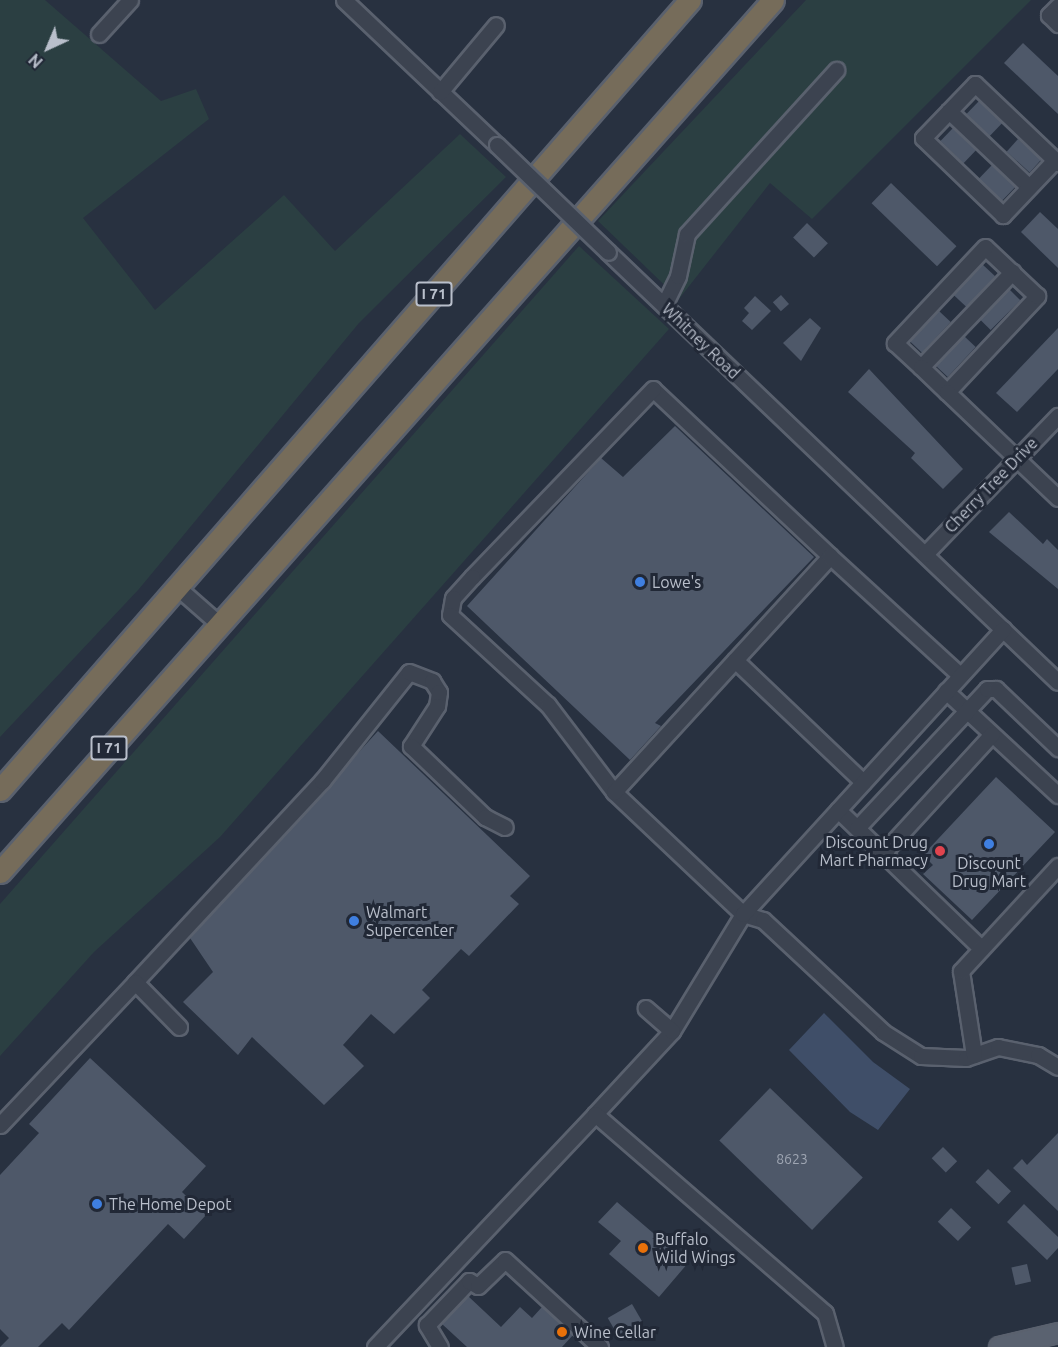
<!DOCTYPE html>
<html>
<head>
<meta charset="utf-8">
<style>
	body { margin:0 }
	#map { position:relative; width:1058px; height:1347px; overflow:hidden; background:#283140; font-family:Ubuntu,sans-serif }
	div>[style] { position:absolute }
	.green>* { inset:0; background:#2b3f42 }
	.water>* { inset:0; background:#3f4e68 }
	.building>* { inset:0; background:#4e5869; transform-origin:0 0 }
	.roads { filter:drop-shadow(2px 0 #5a616e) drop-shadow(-2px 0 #5a616e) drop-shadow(0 2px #5a616e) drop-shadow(0 -2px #5a616e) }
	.minor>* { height:15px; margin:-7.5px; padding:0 7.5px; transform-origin:7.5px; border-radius:7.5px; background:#3c4350 }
	.major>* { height:18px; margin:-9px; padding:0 9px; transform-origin:9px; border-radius:9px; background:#5a6270 }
	.highway>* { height:21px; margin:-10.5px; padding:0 10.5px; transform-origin:10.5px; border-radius:10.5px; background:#766c5a }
	.bridges { filter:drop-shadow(2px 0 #5a616e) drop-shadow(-2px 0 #5a616e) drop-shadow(0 2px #5a616e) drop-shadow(0 -2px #5a616e) }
	.minor-bridge>* { height:15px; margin:-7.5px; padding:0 7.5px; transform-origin:7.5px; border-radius:7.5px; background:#3c4350 }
	.dots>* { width:16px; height:16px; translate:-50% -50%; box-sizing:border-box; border:3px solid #212836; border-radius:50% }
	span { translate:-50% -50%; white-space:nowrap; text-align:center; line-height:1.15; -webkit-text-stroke:6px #212836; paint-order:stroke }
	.number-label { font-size:14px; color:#9ea5b2 }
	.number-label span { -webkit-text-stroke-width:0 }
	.shield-label span { padding:2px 4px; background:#212836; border:2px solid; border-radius:4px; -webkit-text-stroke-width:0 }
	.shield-label { font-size:15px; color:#b9bfcb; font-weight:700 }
	.street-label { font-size:16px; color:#b9bfcb }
	.poi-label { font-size:16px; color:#b9bfcb }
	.left { translate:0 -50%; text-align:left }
	.right { translate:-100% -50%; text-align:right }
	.north { position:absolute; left:18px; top:18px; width:60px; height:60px; -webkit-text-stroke:4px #212836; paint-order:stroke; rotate:224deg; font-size:16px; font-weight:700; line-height:24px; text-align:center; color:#b9bfcb }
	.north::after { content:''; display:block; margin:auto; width:21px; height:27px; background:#b9bfcb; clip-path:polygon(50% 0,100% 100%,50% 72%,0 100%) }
</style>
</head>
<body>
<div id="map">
	<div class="green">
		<i style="clip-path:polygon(0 0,45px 0,161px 101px,196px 89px,209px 119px,83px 218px,155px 310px,284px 195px,335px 251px,460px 134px,506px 177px,359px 323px,139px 589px,0 737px)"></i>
		<i style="clip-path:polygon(806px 0,1031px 0,812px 219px,770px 183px,679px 299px,598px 221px)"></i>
		<i style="clip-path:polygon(579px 246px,669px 329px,220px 837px,94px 952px,0 1056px,0 904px)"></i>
	</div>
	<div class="water">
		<i style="clip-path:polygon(824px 1013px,873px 1062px,910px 1089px,878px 1130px,850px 1112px,789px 1050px)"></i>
	</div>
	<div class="building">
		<i style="clip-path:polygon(1023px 43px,1058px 76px,1058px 114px,1004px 63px)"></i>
		<i style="left:979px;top:101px;width:32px;height:18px;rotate:44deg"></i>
		<i style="left:953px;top:128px;width:32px;height:18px;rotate:44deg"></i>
		<i style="left:1018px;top:139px;width:31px;height:17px;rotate:42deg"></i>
		<i style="left:992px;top:165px;width:32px;height:19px;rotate:44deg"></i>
		<i style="left:891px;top:183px;width:91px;height:28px;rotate:44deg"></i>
		<i style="clip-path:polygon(1040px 212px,1058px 229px,1058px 268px,1021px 232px)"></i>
		<i style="left:807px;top:223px;width:29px;height:20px;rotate:44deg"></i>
		<i style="left:982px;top:264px;width:18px;height:42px;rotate:43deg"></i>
		<i style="left:1009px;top:289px;width:16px;height:42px;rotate:45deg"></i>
		<i style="left:781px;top:295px;width:12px;height:11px;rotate:48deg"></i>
		<i style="clip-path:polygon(755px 296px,771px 311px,752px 330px,742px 321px,749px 313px,744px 308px)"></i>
		<i style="left:939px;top:311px;width:16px;height:42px;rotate:43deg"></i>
		<i style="clip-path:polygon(810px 318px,821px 328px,801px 361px,783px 343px)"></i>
		<i style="clip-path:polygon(1058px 328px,1058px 369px,1017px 412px,996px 393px)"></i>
		<i style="left:964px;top:336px;width:16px;height:41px;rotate:43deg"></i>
		<i style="clip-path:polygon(869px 369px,963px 469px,943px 489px,911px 458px,915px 453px,848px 392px)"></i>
		<i style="clip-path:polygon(675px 426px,814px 557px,655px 723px,661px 726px,630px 760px,467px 606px,601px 458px,623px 477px)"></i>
		<i style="clip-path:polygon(1009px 512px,1043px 544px,1047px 539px,1058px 550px,1058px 589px,989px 532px)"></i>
		<i style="clip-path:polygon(378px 731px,530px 876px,510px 896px,519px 904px,469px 956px,461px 949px,422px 990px,430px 998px,394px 1034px,371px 1014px,343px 1045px,364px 1066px,324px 1105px,252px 1037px,238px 1055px,183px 1002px,213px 972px,190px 938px)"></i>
		<i style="clip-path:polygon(996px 777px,1055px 832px,972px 920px,923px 874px,933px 865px,923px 855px)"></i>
		<i style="clip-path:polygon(90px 1058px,206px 1166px,182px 1192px,206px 1215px,184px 1239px,168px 1224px,69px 1330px,62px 1323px,38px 1347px,0 1347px,9px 1338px,0 1329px,0 1175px,39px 1133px,29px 1124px)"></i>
		<i style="left:770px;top:1088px;width:129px;height:73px;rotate:44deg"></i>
		<i style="clip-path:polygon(1058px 1133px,1058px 1211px,1013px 1168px,1022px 1159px,1027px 1165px)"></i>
		<i style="left:943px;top:1147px;width:20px;height:16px;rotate:45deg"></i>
		<i style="left:988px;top:1169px;width:32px;height:18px;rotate:44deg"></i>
		<i style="clip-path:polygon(617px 1202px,688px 1263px,659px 1297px,609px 1254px,621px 1241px,598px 1222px)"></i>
		<i style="clip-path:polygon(1024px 1204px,1058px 1237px,1058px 1248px,1047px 1260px,1007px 1222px)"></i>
		<i style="left:951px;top:1208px;width:28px;height:19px;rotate:44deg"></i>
		<i style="left:1027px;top:1264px;width:18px;height:16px;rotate:77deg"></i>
		<i style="clip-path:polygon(468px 1296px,501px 1327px,520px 1307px,532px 1318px,542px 1307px,573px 1335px,562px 1347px,467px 1347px,442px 1324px)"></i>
		<i style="left:632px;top:1304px;width:20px;height:28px;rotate:60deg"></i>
	</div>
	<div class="roads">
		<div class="minor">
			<i style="left:344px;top:0;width:211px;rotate:43.5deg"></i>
			<i style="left:1058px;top:6px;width:13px;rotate:135deg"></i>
			<i style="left:1049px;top:15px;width:13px;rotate:45deg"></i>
			<i style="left:99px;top:34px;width:46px;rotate:-47.6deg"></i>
			<i style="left:440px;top:92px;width:87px;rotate:-50.1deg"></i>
			<i style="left:949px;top:111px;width:110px;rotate:43.5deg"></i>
			<i style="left:1055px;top:160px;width:76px;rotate:133.4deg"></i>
			<i style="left:1003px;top:215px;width:111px;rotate:-136.1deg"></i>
			<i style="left:923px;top:138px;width:75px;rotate:-46.1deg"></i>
			<i style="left:975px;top:84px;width:115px;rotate:43.6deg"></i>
			<i style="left:608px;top:252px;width:622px;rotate:43.7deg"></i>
			<i style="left:664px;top:305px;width:32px;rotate:-64deg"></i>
			<i style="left:678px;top:276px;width:43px;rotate:-77.9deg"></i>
			<i style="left:687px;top:234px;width:222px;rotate:-47.7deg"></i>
			<i style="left:921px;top:367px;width:132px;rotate:-46.2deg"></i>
			<i style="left:947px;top:392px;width:132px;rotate:-46.8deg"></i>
			<i style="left:1037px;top:296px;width:71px;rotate:-136.7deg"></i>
			<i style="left:985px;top:247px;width:132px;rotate:133.2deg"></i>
			<i style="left:895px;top:343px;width:35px;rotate:43deg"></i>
			<i style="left:921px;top:367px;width:36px;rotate:44deg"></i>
			<i style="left:947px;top:392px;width:95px;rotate:43.7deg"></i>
			<i style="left:1016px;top:458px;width:58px;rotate:43.6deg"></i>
			<i style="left:925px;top:554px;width:192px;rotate:-46.1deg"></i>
			<i style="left:830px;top:556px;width:243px;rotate:-136.7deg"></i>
			<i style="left:653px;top:389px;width:261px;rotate:133.9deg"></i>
			<i style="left:472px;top:577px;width:28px;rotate:132deg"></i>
			<i style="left:453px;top:598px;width:17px;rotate:100deg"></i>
			<i style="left:450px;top:615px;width:133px;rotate:42.6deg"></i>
			<i style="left:548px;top:705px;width:109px;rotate:52.8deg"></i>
			<i style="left:614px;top:792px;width:178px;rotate:43.4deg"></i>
			<i style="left:743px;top:914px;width:21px;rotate:17deg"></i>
			<i style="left:763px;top:920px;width:164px;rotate:43deg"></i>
			<i style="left:883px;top:1032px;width:45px;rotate:32.3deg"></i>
			<i style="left:921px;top:1056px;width:45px;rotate:2.5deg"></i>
			<i style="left:966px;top:1058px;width:34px;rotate:-19deg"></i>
			<i style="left:998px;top:1047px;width:41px;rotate:11.3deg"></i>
			<i style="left:1038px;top:1055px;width:23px;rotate:31deg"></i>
			<i style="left:177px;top:587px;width:56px;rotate:41.4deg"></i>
			<i style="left:735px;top:660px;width:177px;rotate:43.6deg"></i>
			<i style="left:946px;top:691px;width:153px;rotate:42.9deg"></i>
			<i style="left:614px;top:792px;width:320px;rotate:-47.5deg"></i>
			<i style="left:830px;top:556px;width:176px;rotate:42.5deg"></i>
			<i style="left:838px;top:810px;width:199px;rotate:44deg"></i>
			<i style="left:857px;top:828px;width:190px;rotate:-46.9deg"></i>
			<i style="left:987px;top:689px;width:9px"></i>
			<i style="left:996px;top:689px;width:86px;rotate:43.6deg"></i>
			<i style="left:883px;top:853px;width:161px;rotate:-47.5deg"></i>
			<i style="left:135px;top:982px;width:275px;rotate:-47.1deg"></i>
			<i style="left:322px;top:781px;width:139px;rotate:-51.4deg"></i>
			<i style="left:409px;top:672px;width:25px;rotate:21deg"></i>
			<i style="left:432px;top:681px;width:13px;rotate:58deg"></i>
			<i style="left:439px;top:692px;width:14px;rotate:98deg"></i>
			<i style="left:437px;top:706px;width:48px;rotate:123deg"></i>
			<i style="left:411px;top:746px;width:103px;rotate:43.8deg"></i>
			<i style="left:485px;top:817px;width:22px;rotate:27deg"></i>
			<i style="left:672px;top:1031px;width:137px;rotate:-58.7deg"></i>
			<i style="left:743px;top:914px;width:386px;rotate:-47.6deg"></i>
			<i style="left:974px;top:1055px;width:85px;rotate:-98.8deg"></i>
			<i style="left:961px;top:971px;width:143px;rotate:-47.3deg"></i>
			<i style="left:595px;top:1114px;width:113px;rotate:-47.1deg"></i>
			<i style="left:672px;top:1031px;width:35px;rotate:-139deg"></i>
			<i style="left:0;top:1125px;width:197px;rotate:-46.6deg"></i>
			<i style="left:135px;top:982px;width:63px;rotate:45.6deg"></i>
			<i style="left:375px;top:1347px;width:320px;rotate:-46.6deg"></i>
			<i style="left:595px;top:1114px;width:304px;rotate:40.9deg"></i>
			<i style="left:825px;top:1313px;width:35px;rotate:74deg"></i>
			<i style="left:440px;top:1347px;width:26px;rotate:-121deg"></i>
			<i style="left:427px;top:1325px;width:61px;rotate:-46.3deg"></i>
			<i style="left:469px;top:1281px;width:10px;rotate:29deg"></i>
			<i style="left:478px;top:1286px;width:37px;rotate:-44deg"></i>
			<i style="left:505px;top:1260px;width:129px;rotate:42.5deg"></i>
		</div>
		<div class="major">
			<i style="left:999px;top:1347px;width:61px;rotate:-13.3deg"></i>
		</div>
		<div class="highway">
			<i style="left:0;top:790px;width:1049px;rotate:-48.87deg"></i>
			<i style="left:0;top:872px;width:1165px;rotate:-48.44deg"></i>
		</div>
	</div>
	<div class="bridges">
		<div class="minor-bridge">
			<i style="left:497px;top:145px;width:154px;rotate:43.9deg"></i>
		</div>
	</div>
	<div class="dots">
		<i style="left:640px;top:582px;background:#3f7fe0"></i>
		<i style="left:989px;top:844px;background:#3f7fe0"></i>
		<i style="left:940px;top:851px;background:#e0444e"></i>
		<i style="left:354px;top:921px;background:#3f7fe0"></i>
		<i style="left:97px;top:1204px;background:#3f7fe0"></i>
		<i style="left:643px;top:1248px;background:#e8710a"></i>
		<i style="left:562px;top:1332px;background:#e8710a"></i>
	</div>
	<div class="number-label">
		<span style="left:792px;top:1159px">8623</span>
	</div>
	<div class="shield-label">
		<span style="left:434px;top:294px">I 71</span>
		<span style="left:109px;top:748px">I 71</span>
	</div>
	<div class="street-label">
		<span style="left:701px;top:341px;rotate:44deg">Whitney Road</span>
		<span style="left:991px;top:485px;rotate:-46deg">Cherry Tree Drive</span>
	</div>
	<div class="poi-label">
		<span class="left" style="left:652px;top:582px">Lowe's</span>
		<span class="right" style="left:928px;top:851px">Discount Drug<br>Mart Pharmacy</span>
		<span style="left:989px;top:872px">Discount<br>Drug Mart</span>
		<span class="left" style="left:366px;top:921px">Walmart<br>Supercenter</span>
		<span class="left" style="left:109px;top:1204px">The Home Depot</span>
		<span class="left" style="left:655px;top:1248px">Buffalo<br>Wild Wings</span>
		<span class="left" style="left:574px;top:1332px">Wine Cellar</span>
	</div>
	<div class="north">N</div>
</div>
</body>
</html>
